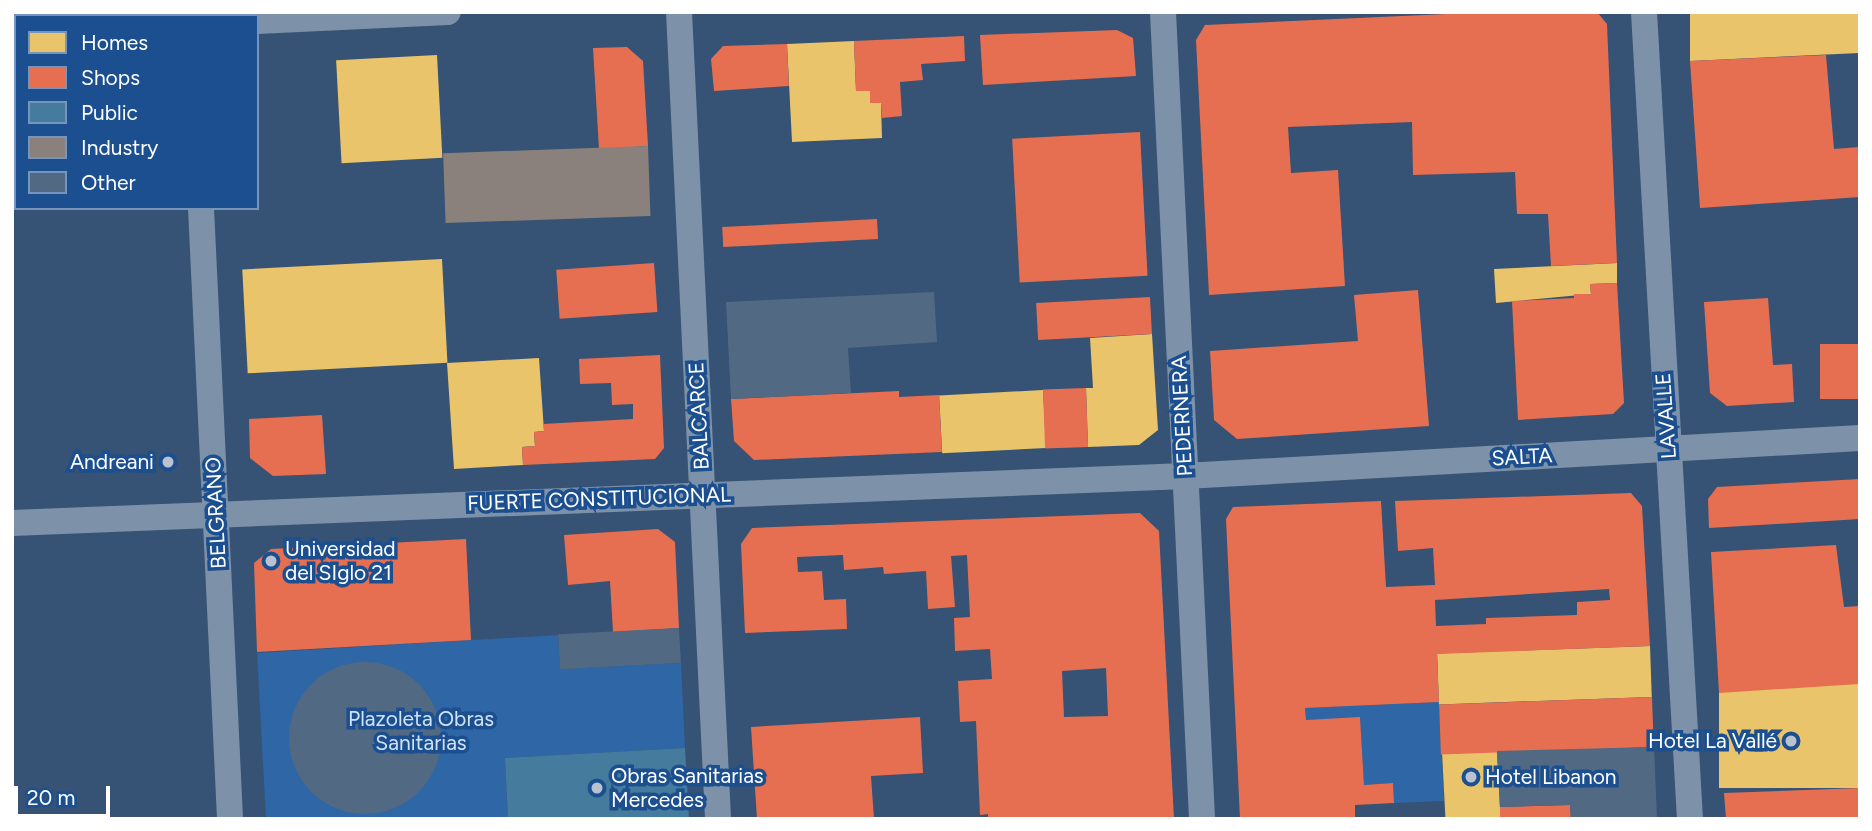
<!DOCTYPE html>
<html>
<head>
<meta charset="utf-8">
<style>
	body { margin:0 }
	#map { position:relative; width:1872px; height:831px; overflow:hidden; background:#365274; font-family:Figtree,sans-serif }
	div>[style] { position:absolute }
	.green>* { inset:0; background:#2f66a5 }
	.homes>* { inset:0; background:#e9c46a; transform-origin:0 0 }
	.shops>* { inset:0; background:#e76f51; transform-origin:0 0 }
	.public>* { inset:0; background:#457b9d }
	.industry>* { inset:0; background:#8a817c; transform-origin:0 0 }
	.building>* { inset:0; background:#526984; transform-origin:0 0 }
	.round { border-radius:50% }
	.minor>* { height:26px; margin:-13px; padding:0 13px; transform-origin:13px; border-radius:13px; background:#7d92a8 }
	.dots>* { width:19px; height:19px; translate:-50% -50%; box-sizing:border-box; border:4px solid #1b4f8f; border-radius:50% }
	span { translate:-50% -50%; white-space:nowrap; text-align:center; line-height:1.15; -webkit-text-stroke:7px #1b4f8f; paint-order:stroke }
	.street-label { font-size:21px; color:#fff }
	.poi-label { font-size:21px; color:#fff }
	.right { translate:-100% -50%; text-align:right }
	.left { translate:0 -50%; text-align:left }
	.park-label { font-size:21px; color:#cfe3fa }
	.frame { position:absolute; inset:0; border:14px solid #fff; pointer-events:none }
	.legend { position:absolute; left:14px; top:14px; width:245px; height:196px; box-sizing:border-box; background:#1b4f8f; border:2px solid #7695bc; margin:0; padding:9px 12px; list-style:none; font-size:21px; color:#fff }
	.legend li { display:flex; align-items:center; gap:14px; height:35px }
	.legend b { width:35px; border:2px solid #7695bc }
	.scale { position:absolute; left:14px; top:786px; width:96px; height:32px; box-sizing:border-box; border:4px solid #fff; border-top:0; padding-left:9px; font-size:21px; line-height:24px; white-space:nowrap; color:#fff; -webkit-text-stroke:5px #1b4f8f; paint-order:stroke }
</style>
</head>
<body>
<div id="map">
	<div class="green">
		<i style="clip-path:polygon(558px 635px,560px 669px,681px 663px,685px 748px,505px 758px,508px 819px,266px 819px,257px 653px)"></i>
		<i style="clip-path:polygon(1439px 702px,1444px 801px,1394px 803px,1393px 783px,1364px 785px,1360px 718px,1306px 720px,1305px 708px)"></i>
	</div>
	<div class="homes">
		<i style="clip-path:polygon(1860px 12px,1860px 53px,1690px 61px,1690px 12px)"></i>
		<i style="clip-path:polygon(854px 41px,856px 91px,870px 91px,870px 103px,881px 103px,882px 138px,792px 142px,787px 44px)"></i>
		<i style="left:437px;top:55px;width:103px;height:101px;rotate:87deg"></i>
		<i style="left:16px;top:72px;width:90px;height:4px;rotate:90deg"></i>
		<i style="left:442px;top:259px;width:104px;height:200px;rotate:87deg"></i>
		<i style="clip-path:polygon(1617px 263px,1617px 283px,1590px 284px,1591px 294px,1496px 303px,1494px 269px)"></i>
		<i style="clip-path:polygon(1152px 334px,1158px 430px,1139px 445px,1088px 447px,1086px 388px,1093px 388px,1090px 338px)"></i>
		<i style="clip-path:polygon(539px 358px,544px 431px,534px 432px,535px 446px,522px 447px,523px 465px,454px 469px,447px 363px)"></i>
		<i style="left:1043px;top:390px;width:58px;height:104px;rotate:87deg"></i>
		<i style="left:1650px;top:646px;width:51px;height:213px;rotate:88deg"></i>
		<i style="left:1860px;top:684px;width:104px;height:141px;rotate:90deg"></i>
		<i style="left:1497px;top:751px;width:68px;height:55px;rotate:87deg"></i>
	</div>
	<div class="shops">
		<i style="clip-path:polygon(1491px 12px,1597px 12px,1607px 24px,1617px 263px,1551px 266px,1548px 214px,1517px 214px,1515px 172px,1413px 175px,1412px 122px,1288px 127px,1291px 173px,1338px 170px,1345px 286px,1209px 295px,1196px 40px,1205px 25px)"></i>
		<i style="clip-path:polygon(1117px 30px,1133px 38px,1136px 76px,983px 85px,980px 35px)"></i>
		<i style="clip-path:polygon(964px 36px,965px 61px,921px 64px,923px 80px,900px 82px,902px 116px,882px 118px,881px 103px,870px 103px,870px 91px,856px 91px,854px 41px)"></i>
		<i style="clip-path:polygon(787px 44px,789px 86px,714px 91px,711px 59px,723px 46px)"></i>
		<i style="clip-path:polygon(627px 47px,643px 61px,648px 146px,599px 149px,593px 48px)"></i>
		<i style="clip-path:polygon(1826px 55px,1834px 149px,1860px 147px,1860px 197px,1700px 208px,1690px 61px)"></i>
		<i style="left:1140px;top:132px;width:144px;height:128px;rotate:87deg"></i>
		<i style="left:877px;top:219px;width:20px;height:155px;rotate:87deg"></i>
		<i style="left:654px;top:263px;width:49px;height:98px;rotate:86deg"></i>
		<i style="clip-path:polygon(1617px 283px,1624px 403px,1613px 414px,1518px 420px,1512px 301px,1574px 298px,1574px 294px,1591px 294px,1590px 284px)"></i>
		<i style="clip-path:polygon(1418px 290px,1429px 426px,1237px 439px,1214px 420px,1210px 351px,1358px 341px,1354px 295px)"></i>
		<i style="left:1150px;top:297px;width:37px;height:114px;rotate:87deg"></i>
		<i style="clip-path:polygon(1768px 298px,1773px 365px,1792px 364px,1794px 402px,1727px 406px,1710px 393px,1704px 302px)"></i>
		<i style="left:1860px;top:344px;width:55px;height:40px;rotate:90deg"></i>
		<i style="clip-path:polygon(660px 355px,664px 448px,655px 459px,523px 465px,522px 447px,535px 446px,534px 432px,544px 431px,543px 424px,633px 419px,633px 404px,612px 405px,611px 383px,580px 384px,579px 359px)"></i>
		<i style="left:1086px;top:388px;width:59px;height:43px;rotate:88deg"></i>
		<i style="clip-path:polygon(899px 391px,899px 397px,939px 395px,942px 452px,754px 460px,734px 441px,731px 399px)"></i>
		<i style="clip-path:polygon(322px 415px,326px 474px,273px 476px,250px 458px,249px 419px)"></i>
		<i style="clip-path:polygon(1860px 479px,1860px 519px,1709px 528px,1708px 499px,1717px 487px)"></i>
		<i style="clip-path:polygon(evenodd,1631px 493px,1642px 506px,1650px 646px,1437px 654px,1439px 702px,1305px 708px,1306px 720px,1360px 717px,1364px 785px,1393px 783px,1394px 803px,1355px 805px,1355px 819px,1240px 819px,1226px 519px,1233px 507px,1381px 501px,1386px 587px,1435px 585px,1433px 548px,1398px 551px,1395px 501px,1631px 493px,1609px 589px,1610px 600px,1577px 602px,1577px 615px,1486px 618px,1486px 624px,1436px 626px,1435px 600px,1609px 589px)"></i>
		<i style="clip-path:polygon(evenodd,1140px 513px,1159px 531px,1174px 819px,988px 819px,988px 814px,980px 815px,976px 721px,960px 722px,958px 681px,992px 679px,990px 649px,955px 651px,954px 618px,970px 617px,967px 555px,951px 556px,955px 607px,928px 609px,926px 571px,884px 574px,883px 567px,844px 570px,843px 555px,797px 557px,798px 572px,822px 571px,824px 600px,846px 599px,847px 629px,745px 633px,741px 544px,752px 528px,1140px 513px,1106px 668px,1108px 716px,1064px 717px,1062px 671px,1106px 668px)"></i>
		<i style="clip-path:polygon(658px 529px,675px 542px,679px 628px,613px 632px,610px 581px,568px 585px,564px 535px)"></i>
		<i style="clip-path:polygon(466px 539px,471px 640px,257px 652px,254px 563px,271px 549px)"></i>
		<i style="clip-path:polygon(1836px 545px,1844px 607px,1860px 606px,1860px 684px,1719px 693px,1711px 552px)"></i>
		<i style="left:1652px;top:697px;width:50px;height:213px;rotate:88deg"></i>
		<i style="clip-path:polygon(920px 717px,923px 773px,871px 776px,874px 819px,757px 819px,751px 727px)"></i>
		<i style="clip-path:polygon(1860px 788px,1860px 819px,1726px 819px,1724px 793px)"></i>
		<i style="clip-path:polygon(1570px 805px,1571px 819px,1500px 819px,1500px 807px)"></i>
	</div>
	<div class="public">
		<i style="clip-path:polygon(685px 748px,689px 819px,508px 819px,505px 758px)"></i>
	</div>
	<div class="industry">
		<i style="left:648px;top:146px;width:70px;height:205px;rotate:88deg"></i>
	</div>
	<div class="building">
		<i style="clip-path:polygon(934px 292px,937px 342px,848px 348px,851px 393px,731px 399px,726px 302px)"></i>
		<i style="left:679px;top:628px;width:35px;height:121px;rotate:87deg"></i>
		<i class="round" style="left:289px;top:662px;width:152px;height:152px"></i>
		<i style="clip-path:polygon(1654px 747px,1657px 819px,1571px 819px,1570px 805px,1500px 807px,1497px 751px)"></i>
	</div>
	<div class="minor">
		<i style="left:192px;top:12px;width:4px;rotate:90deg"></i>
		<i style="left:679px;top:12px;width:808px;rotate:87.23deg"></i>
		<i style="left:1163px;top:12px;width:808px;rotate:87.23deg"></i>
		<i style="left:1644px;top:12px;width:808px;rotate:86.74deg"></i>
		<i style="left:257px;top:21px;width:191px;rotate:-2.7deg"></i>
		<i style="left:12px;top:32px;width:4px"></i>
		<i style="left:201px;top:208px;width:612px;rotate:87.28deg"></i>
		<i style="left:12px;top:523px;width:1174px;rotate:-2.29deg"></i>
		<i style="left:1185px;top:476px;width:676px;rotate:-3.22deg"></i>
	</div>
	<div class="dots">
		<i style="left:168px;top:462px;background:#b9c2ce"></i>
		<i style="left:271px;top:561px;background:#b9c2ce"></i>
		<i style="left:1791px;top:741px;background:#b9c2ce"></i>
		<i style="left:1471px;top:777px;background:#b9c2ce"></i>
		<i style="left:597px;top:788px;background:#b9c2ce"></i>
	</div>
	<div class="street-label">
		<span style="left:699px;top:416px;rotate:-93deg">BALCARCE</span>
		<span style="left:1182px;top:416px;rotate:-93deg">PEDERNERA</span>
		<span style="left:1666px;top:416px;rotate:-94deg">LAVALLE</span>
		<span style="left:1522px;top:457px;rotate:-3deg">SALTA</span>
		<span style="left:599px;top:499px;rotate:-2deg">FUERTE CONSTITUCIONAL</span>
		<span style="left:216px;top:513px;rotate:-93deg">BELGRANO</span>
	</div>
	<div class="poi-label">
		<span class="right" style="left:154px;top:462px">Andreani</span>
		<span class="left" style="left:285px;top:561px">Universidad<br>del SIglo 21</span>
		<span class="right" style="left:1777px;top:741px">Hotel La Vallé</span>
		<span class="left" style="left:611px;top:788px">Obras Sanitarias<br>Mercedes</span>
		<span class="left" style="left:1485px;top:777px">Hotel Libanon</span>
	</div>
	<div class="park-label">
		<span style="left:421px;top:731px">Plazoleta Obras<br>Sanitarias</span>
	</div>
	<div class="frame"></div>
	<ul class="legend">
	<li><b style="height:19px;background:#e9c46a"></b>Homes</li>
	<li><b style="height:19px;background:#e76f51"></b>Shops</li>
	<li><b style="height:19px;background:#457b9d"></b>Public</li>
	<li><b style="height:19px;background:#8a817c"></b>Industry</li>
	<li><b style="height:19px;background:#526984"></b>Other</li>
	</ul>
	<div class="scale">20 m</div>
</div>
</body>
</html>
